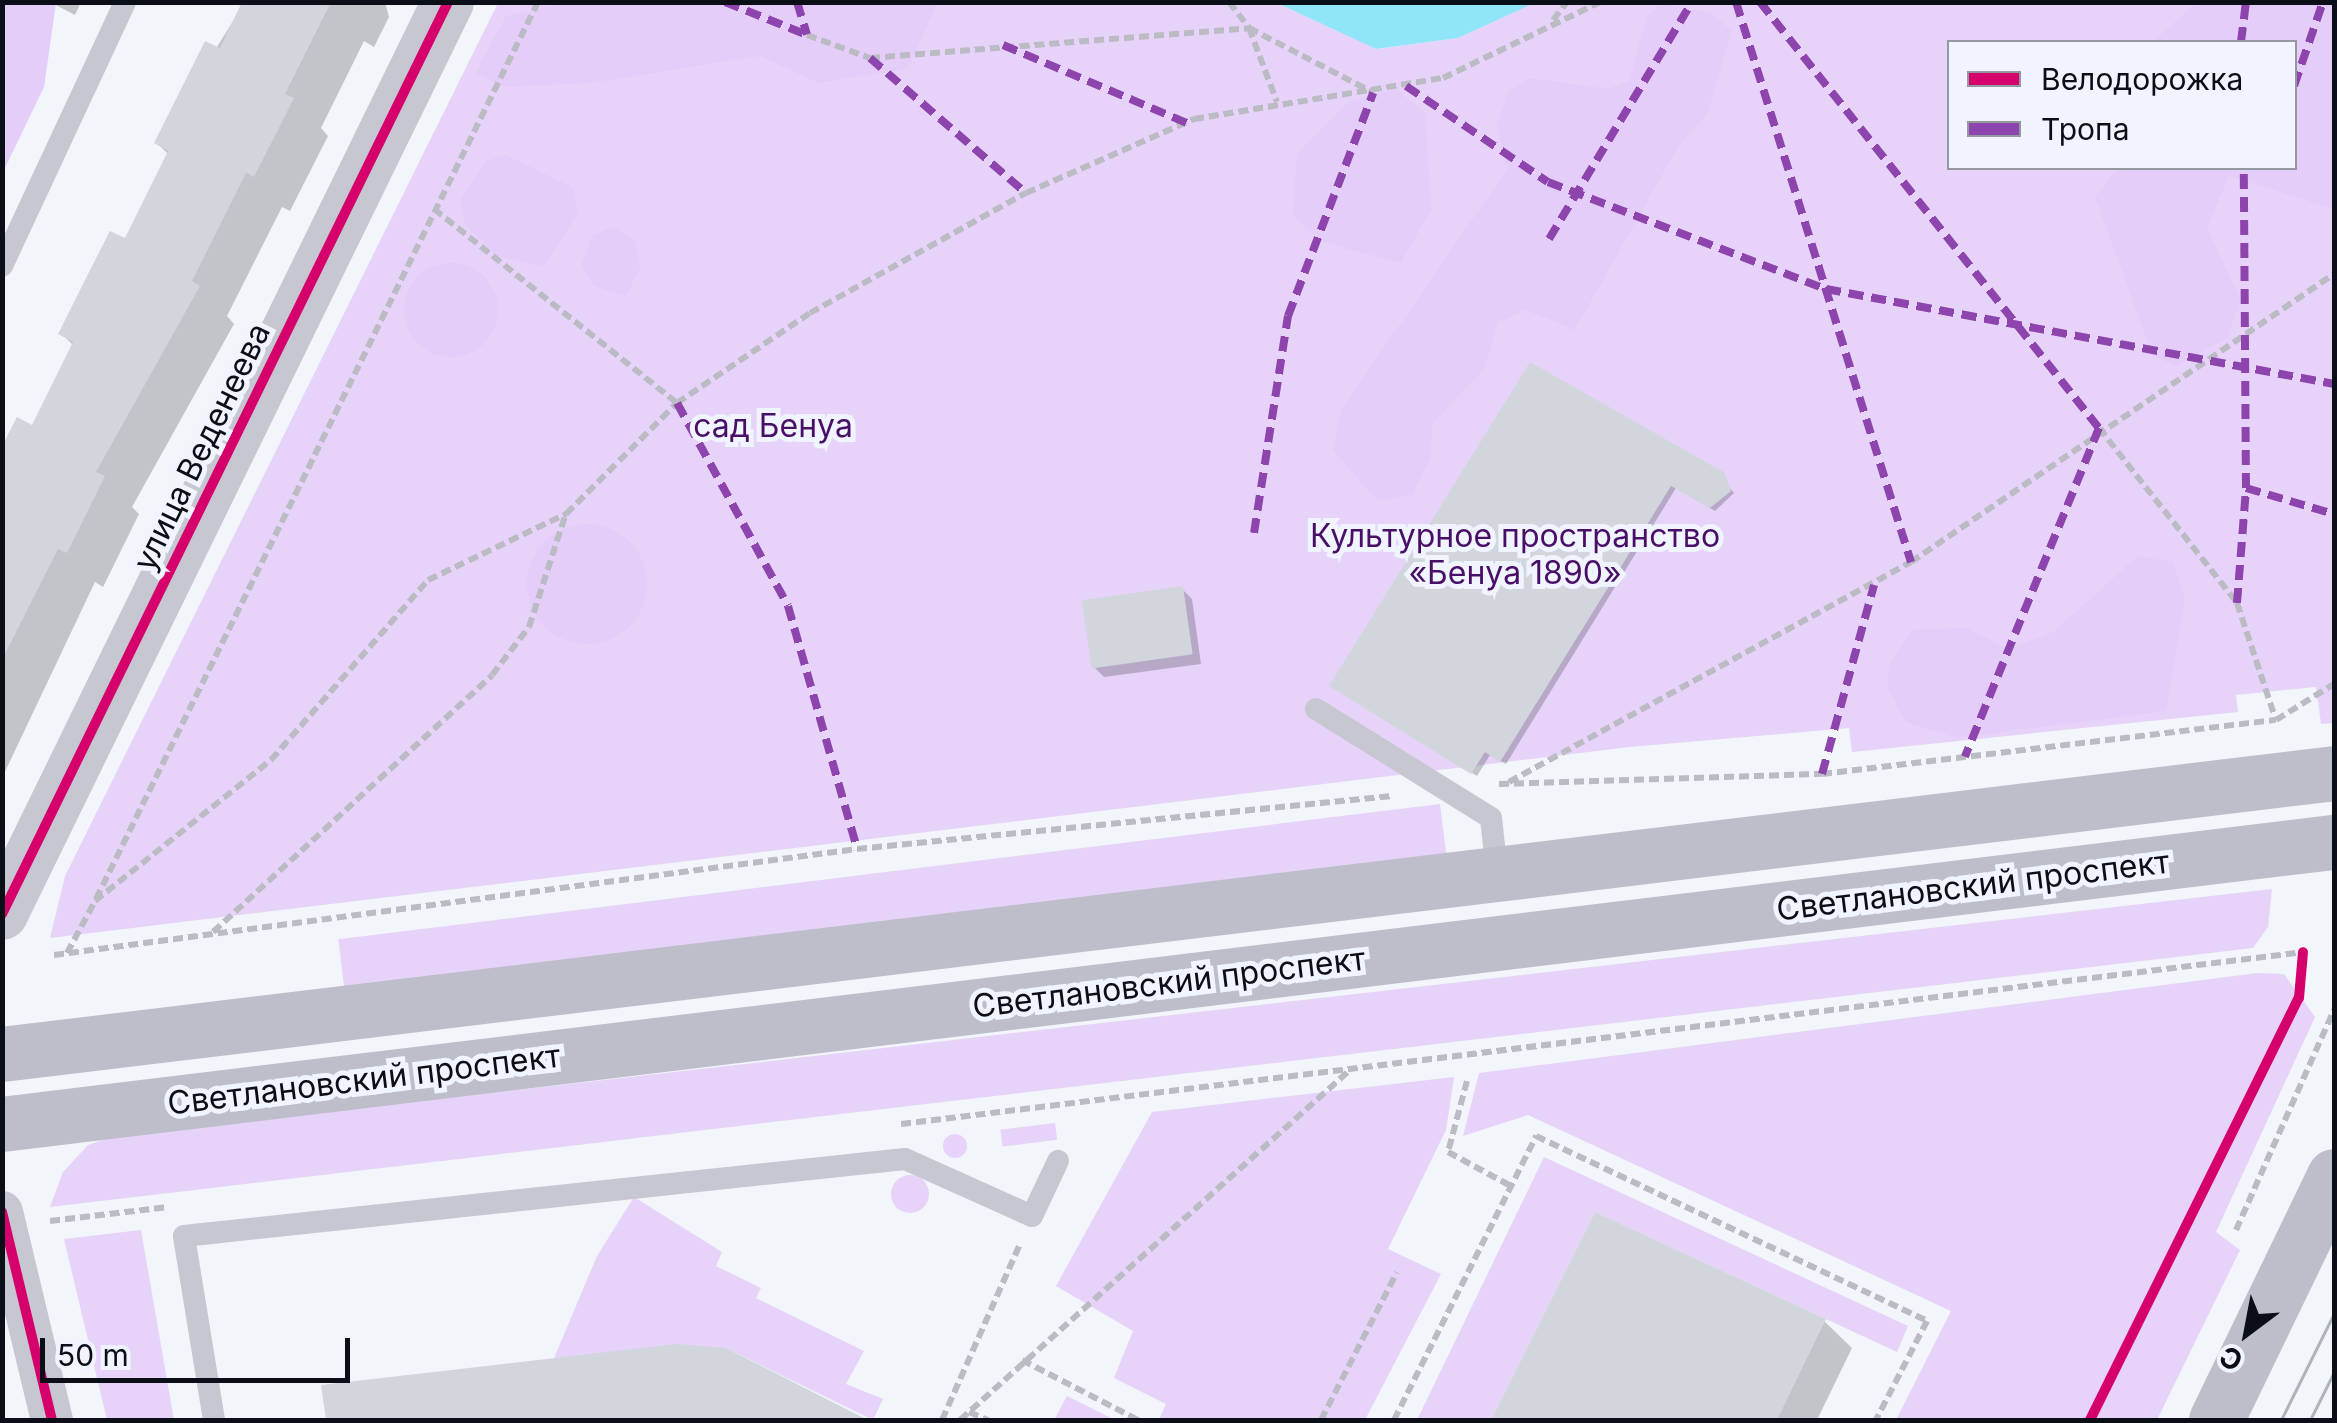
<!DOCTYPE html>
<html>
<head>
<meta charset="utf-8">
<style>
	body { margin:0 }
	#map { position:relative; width:2337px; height:1423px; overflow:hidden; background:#f2f5fa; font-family:Inter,sans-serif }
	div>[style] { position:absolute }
	.green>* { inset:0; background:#e7d3f9; transform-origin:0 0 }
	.round { border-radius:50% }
	.forest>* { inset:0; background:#e4cdf8 }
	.water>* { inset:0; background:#90e6f8 }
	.shadow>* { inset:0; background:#0003 }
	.building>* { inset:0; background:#d0d6dc; transform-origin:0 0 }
	.path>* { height:6px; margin-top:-3px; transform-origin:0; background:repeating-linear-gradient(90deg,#bbbbc4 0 10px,transparent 0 15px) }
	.service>* { height:22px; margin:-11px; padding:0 11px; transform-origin:11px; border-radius:11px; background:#c7c7d2 }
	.minor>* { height:42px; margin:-21px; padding:0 21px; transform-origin:21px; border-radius:21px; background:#c7c7d2 }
	.tertiary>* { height:52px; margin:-26px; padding:0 26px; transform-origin:26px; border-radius:26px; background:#c7c7d2 }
	.secondary>* { height:55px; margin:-27.5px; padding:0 27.5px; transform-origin:27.5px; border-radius:27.5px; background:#bebecb }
	.tram>* { height:2.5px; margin:-1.25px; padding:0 1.25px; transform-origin:1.25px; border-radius:1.25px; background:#b1b2b9 }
	.quiet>* { height:8px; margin-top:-4px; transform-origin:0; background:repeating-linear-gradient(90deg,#8e44ad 0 15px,transparent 0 23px) }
	.cycleway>* { height:10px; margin:-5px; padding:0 5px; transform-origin:5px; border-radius:5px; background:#d6006c }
	span { translate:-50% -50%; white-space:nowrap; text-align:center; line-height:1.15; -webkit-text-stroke:10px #eff4fe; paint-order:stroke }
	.park-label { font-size:32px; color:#490e65 }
	.street-label { font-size:32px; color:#0a0e16 }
	.frame { position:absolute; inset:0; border:5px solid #0a0e16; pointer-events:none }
	.legend { position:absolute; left:1947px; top:40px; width:350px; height:130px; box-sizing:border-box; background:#eff4fe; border:2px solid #9398a1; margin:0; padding:12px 18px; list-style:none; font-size:30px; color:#0a0e16 }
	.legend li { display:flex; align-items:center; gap:20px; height:50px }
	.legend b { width:50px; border:2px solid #9398a1 }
	.north { position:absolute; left:2197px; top:1283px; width:100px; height:100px; -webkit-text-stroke:8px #eff4fe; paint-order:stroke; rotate:212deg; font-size:28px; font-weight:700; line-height:40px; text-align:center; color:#0a0e16 }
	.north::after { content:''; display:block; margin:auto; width:35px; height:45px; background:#0a0e16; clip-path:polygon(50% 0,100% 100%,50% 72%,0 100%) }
	.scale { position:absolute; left:40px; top:1338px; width:310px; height:45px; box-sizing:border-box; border:5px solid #0a0e16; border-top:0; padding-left:12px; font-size:30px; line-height:35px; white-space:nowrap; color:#0a0e16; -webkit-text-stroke:8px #eff4fe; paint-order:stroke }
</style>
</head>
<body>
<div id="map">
	<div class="green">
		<i style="clip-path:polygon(evenodd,1534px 2px,2334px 3px,2334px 723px,2321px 724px,2316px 687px,2236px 695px,2238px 712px,1852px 752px,1849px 728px,1630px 747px,50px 938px,65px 876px,498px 3px,1277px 3px,1377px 49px,1458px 38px,1534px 2px,1950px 42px,2294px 42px,2294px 168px,1950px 168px,1950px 42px)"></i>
		<i style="left:1440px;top:804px;width:51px;height:1110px;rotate:83deg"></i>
		<i style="clip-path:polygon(2272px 889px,2268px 927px,2253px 948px,50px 1207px,63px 1172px,88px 1145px,115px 1136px)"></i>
		<i style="clip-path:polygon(2257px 973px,2284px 974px,2315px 1017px,2216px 1232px,2240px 1250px,2157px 1420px,1896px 1420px,1951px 1311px,1528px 1115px,1463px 1136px,1479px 1073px)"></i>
		<i style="clip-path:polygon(1454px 1077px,1446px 1130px,1388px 1249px,1441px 1274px,1365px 1420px,1159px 1420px,1166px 1404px,1114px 1378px,1133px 1331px,1056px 1286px,1152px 1112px)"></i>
		<i style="left:1055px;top:1123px;width:17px;height:55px;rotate:83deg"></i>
		<i class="round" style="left:943px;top:1134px;width:24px;height:24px"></i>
		<i style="clip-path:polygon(1544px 1157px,1908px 1326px,1897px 1352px,1595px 1212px,1491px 1420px,1417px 1420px)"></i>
		<i class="round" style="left:891px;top:1175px;width:38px;height:38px"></i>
		<i style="clip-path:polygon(634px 1197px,722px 1252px,716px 1266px,761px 1288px,756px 1298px,864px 1351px,846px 1384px,883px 1399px,873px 1420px,726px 1348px,554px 1358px,597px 1256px)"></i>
		<i style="clip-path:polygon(141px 1230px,174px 1420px,107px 1420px,64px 1239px)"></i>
		<i style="clip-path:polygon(1067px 1396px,1115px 1420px,1054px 1420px)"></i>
	</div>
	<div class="forest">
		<i style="clip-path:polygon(3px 2px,56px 3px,44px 87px,3px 172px)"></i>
		<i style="clip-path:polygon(938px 2px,908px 69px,819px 83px,760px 56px,590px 83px,505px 87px,475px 73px,506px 16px,565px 3px)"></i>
		<i style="clip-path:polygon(2198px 2px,2334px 3px,2334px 209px,2229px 176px,2207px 228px,2241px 300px,2227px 338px,2176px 366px,2153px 356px,2095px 197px,2118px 168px,2294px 168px,2294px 42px,2152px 42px)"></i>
		<i style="clip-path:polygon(1661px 3px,1710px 13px,1732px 30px,1707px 115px,1679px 145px,1575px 330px,1526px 310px,1498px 322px,1484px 370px,1432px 424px,1431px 456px,1412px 495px,1378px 501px,1333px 451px,1341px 410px,1507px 169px,1497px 126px,1509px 90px,1530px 78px,1608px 89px,1629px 81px,1647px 16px)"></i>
		<i style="clip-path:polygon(1396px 89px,1425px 113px,1431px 210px,1401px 263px,1322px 242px,1293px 215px,1297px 153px,1350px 101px)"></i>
		<i style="clip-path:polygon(506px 155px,574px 188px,577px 214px,544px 267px,495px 255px,464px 223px,460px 200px,486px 161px)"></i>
		<i style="clip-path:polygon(613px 227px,635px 240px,640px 268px,626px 296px,594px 286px,581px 267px,592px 236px)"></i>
		<i class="round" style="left:404px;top:263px;width:94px;height:94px"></i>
		<i class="round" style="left:527px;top:524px;width:120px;height:120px"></i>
		<i style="clip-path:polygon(2138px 556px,2172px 562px,2185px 598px,2166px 711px,1957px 738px,1906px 722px,1888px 690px,1889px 666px,1911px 630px,1966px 628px,2008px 649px,2053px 632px)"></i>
	</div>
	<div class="water">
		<i style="clip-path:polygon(1277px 3px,1534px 3px,1458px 38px,1376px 49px)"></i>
	</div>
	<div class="shadow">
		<i style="clip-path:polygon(50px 2px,81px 2px,75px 15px)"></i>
		<i style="clip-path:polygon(245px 2px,385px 2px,389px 17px,374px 47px,364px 41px,321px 128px,328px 136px,290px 211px,282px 207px,227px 316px,234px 324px,132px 507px,139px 514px,103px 587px,95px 582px,2px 778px,2px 452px,33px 428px,74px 346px,61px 333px,126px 241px,169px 155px,157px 143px)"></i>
		<i style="clip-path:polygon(1531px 365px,1721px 476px,1734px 493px,1715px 511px,1676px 488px,1506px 764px,1490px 755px,1477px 776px,1337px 690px)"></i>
		<i style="clip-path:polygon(1182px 589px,1192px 599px,1201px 664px,1104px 677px,1094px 667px)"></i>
		<i style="clip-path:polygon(1596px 1215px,1824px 1321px,1852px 1348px,1817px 1420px,1494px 1420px)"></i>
		<i style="clip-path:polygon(725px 1350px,864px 1420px,328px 1420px,324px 1387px)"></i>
	</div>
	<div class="building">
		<i style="clip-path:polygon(242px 2px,331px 2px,285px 94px,294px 98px,254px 177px,246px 173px,192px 281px,200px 286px,96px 472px,105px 476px,67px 553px,58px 549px,2px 660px,2px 446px,17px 417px,32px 425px,73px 342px,58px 334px,88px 274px,110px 231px,125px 238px,168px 151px,154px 143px,205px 41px,220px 48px)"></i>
		<i style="clip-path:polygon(1530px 362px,1725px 473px,1731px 491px,1710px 508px,1671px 486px,1500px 762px,1485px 752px,1471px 774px,1329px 686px)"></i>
		<i style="left:1183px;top:586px;width:69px;height:102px;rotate:82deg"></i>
		<i style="clip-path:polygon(1595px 1212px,1826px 1319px,1777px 1420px,1491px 1420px)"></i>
		<i style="clip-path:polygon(676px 1344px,726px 1348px,868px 1420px,326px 1420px,321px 1385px)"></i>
	</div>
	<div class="path">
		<i style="left:1229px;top:2px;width:33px;rotate:52deg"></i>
		<i style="left:1249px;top:28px;width:79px;rotate:69.3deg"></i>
		<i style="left:1553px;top:20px;width:23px;rotate:-52deg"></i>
		<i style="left:807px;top:35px;width:67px;rotate:20.1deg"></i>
		<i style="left:870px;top:58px;width:380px;rotate:-4.5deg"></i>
		<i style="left:1249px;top:28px;width:139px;rotate:27.5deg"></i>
		<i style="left:434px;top:209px;width:311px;rotate:38.6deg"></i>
		<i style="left:2099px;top:428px;width:223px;rotate:51.7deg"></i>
		<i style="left:2237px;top:603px;width:123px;rotate:71.6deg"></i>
		<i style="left:1509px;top:782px;width:458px;rotate:-28.7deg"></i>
		<i style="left:1911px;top:562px;width:512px;rotate:-34.25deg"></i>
		<i style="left:1499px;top:784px;width:323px;rotate:-1.8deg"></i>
		<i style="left:1822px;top:774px;width:457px;rotate:-6.8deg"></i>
		<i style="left:2276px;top:720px;width:68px;rotate:-31.8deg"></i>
		<i style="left:96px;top:899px;width:1000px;rotate:-63.77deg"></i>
		<i style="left:213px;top:932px;width:379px;rotate:-42.6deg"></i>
		<i style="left:492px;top:675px;width:61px;rotate:-52.4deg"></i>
		<i style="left:529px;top:627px;width:117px;rotate:-72deg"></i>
		<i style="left:67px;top:953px;width:59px;rotate:-61.7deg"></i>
		<i style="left:95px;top:901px;width:226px;rotate:-38.7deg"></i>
		<i style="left:271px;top:760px;width:239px;rotate:-48.9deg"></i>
		<i style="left:428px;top:580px;width:153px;rotate:-25.6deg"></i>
		<i style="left:566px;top:514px;width:157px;rotate:-45deg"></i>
		<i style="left:677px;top:403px;width:161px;rotate:-34.1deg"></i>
		<i style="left:810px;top:313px;width:247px;rotate:-29.1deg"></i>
		<i style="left:1026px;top:193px;width:184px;rotate:-23.8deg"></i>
		<i style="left:1194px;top:119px;width:252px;rotate:-9.4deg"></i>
		<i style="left:1443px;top:78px;width:174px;rotate:-25.8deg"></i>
		<i style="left:54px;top:955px;width:810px;rotate:-7.52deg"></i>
		<i style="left:857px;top:849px;width:538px;rotate:-5.66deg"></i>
		<i style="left:1467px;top:1081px;width:73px;rotate:105deg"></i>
		<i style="left:1448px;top:1152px;width:72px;rotate:28.4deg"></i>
		<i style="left:901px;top:1124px;width:1413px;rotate:-6.99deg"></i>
		<i style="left:50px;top:1221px;width:119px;rotate:-6.8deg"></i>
		<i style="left:2236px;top:1230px;width:241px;rotate:-66deg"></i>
		<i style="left:1022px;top:1360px;width:131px;rotate:27.3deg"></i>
		<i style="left:969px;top:1412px;width:21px;rotate:23deg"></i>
		<i style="left:942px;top:1420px;width:193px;rotate:-66.1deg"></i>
		<i style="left:960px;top:1420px;width:527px;rotate:-41.92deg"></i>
		<i style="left:1321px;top:1420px;width:166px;rotate:-62.8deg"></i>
		<i style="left:1394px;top:1420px;width:318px;rotate:-63.4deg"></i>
		<i style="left:1536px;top:1136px;width:433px;rotate:25.3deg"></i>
		<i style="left:1927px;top:1321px;width:111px;rotate:117.3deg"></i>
	</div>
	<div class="service">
		<i style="left:2px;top:266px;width:291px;rotate:-65deg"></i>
		<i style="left:1316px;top:709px;width:206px;rotate:31.9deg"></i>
		<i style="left:1491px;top:818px;width:55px;rotate:83.8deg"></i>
		<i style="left:214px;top:1420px;width:186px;rotate:-99.3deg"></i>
		<i style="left:184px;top:1236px;width:725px;rotate:-6.1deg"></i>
		<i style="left:905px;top:1159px;width:139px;rotate:24.2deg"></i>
		<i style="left:1032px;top:1216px;width:61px;rotate:-64.7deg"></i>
	</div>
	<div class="minor">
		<i style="left:2px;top:1212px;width:214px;rotate:76.5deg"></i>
	</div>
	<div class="tertiary">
		<i style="left:2px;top:914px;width:1015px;rotate:-63.94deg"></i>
	</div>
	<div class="secondary">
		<i style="left:2px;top:1054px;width:2349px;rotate:-6.87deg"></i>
		<i style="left:2px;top:1124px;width:2349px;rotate:-6.9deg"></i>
		<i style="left:2216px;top:1420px;width:271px;rotate:-64.2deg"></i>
	</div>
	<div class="tram">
		<i style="left:2281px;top:1420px;width:119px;rotate:-63.6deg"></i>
		<i style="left:2310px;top:1420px;width:54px;rotate:-63.4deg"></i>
	</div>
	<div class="quiet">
		<i style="left:725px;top:2px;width:88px;rotate:21.9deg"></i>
		<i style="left:797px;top:2px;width:34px;rotate:73deg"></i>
		<i style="left:1736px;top:2px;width:587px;rotate:72.65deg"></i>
		<i style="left:1760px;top:2px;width:544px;rotate:51.49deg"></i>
		<i style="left:2099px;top:428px;width:355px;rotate:112.2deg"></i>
		<i style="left:2241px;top:42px;width:40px;rotate:-82.9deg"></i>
		<i style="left:1003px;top:45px;width:200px;rotate:23deg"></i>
		<i style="left:870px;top:58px;width:206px;rotate:40.9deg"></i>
		<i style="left:1406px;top:86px;width:171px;rotate:34.1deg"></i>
		<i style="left:1548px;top:182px;width:298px;rotate:21.1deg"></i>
		<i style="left:1826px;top:289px;width:517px;rotate:10.59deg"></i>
		<i style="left:2294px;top:86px;width:89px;rotate:-71deg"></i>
		<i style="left:1549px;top:239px;width:277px;rotate:-58.9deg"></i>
		<i style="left:677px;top:403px;width:231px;rotate:61.3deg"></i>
		<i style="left:788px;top:606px;width:253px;rotate:74.1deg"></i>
		<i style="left:2246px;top:488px;width:92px;rotate:16.5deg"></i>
		<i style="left:1254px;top:533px;width:220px;rotate:-81.1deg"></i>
		<i style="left:1288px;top:316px;width:239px;rotate:-69.1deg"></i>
		<i style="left:2237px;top:603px;width:115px;rotate:-85.5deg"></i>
		<i style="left:2246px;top:488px;width:320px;rotate:-90.4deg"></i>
		<i style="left:1822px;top:774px;width:196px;rotate:-74.6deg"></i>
	</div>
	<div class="cycleway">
		<i style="left:2px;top:914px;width:1015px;rotate:-63.94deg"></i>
		<i style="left:2px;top:1212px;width:214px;rotate:76.5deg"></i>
		<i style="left:2090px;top:1420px;width:471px;rotate:-63.7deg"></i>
		<i style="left:2299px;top:998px;width:46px;rotate:-85deg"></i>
	</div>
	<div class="park-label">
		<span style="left:773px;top:426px">сад Бенуа</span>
		<span style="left:1515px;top:555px">Культурное пространство<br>«Бенуа 1890»</span>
	</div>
	<div class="street-label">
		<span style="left:202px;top:447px;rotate:-64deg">улица Веденеева</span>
		<span style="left:1973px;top:886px;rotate:-7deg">Светлановский проспект</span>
		<span style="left:1169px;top:983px;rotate:-7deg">Светлановский проспект</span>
		<span style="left:364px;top:1080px;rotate:-7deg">Светлановский проспект</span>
	</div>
	<div class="frame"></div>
	<ul class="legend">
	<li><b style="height:12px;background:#d6006c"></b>Велодорожка</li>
	<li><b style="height:12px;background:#8e44ad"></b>Тропа</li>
	</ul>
	<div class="north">С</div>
	<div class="scale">50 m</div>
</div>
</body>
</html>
